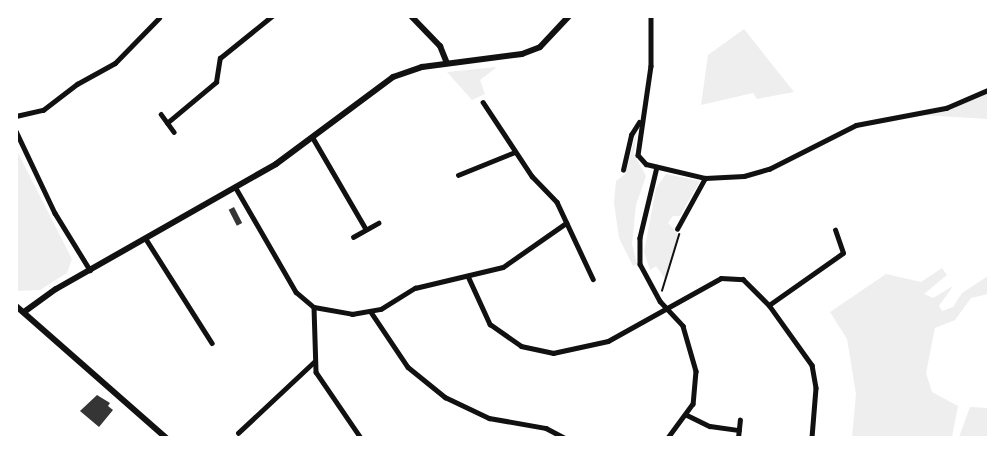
<!DOCTYPE html>
<html>
<head>
<meta charset="utf-8">
<style>
	body { margin:0 }
	#map { position:relative; width:1005px; height:454px; overflow:hidden; background:#fff; font-family:"Work Sans",sans-serif }
	div>[style] { position:absolute }
	.green>* { inset:0; background:#eee }
	.building>* { inset:0; background:#353535; transform-origin:0 0 }
	.path>* { height:1.5px; margin:-0.75px; padding:0 0.75px; transform-origin:0.75px; border-radius:0.75px; background:#111 }
	.minor>* { height:4.5px; margin:-2.25px; padding:0 2.25px; transform-origin:2.25px; border-radius:2.25px; background:#111 }
	.tertiary>* { height:6px; margin:-3px; padding:0 3px; transform-origin:3px; border-radius:3px; background:#111 }
	span { translate:-50% -50%; white-space:nowrap; text-align:center; line-height:1.15; -webkit-text-stroke:4.5px #fff; paint-order:stroke }
	.frame { position:absolute; inset:0; border:18px solid #fff; pointer-events:none }
</style>
</head>
<body>
<div id="map">
	<div class="green">
		<i style="clip-path:polygon(744px 29px,794px 92px,757px 99px,753px 93px,701px 105px,708px 55px)"></i>
		<i style="clip-path:polygon(497px 67px,480px 80px,485px 94px,472px 100px,447px 72px)"></i>
		<i style="clip-path:polygon(988px 93px,988px 119px,921px 115px,945px 111px)"></i>
		<i style="clip-path:polygon(637px 130px,634px 154px,646px 176px,636px 205px,632px 244px,637px 264px,633px 266px,619px 238px,614px 203px,616px 181px,625px 174px)"></i>
		<i style="clip-path:polygon(16px 149px,72px 259px,67px 273px,40px 290px,17px 291px)"></i>
		<i style="clip-path:polygon(666px 174px,700px 181px,680px 216px,673px 216px,668px 223px,678px 234px,665px 279px,656px 266px,650px 270px,644px 252px,656px 188px)"></i>
		<i style="clip-path:polygon(942px 268px,947px 275px,924px 294px,933px 298px,953px 286px,939px 306px,942px 311px,953px 307px,962px 293px,988px 276px,988px 294px,971px 298px,955px 320px,935px 328px,926px 373px,932px 392px,958px 406px,952px 437px,852px 437px,856px 394px,847px 339px,830px 312px,886px 274px,921px 282px)"></i>
		<i style="clip-path:polygon(970px 407px,988px 408px,988px 437px,959px 437px)"></i>
	</div>
	<div class="building">
		<i style="left:234px;top:207px;width:18px;height:6px;rotate:63deg"></i>
		<i style="clip-path:polygon(97px 395px,110px 403px,108px 406px,113px 410px,99px 427px,80px 411px)"></i>
	</div>
	<div class="path">
		<i style="left:662px;top:291px;width:59px;rotate:-73.1deg"></i>
	</div>
	<div class="minor">
		<i style="left:651px;top:16px;width:50px;rotate:90deg"></i>
		<i style="left:651px;top:66px;width:90px;rotate:98.3deg"></i>
		<i style="left:638px;top:155px;width:12px;rotate:48deg"></i>
		<i style="left:646px;top:164px;width:61px;rotate:13.3deg"></i>
		<i style="left:705px;top:178px;width:39px;rotate:-3deg"></i>
		<i style="left:744px;top:176px;width:26px;rotate:-16deg"></i>
		<i style="left:769px;top:169px;width:97px;rotate:-26.8deg"></i>
		<i style="left:856px;top:125px;width:92px;rotate:-10.7deg"></i>
		<i style="left:946px;top:108px;width:46px;rotate:-23.2deg"></i>
		<i style="left:483px;top:102px;width:89px;rotate:56.5deg"></i>
		<i style="left:532px;top:176px;width:36px;rotate:46deg"></i>
		<i style="left:557px;top:202px;width:85px;rotate:64.9deg"></i>
		<i style="left:161px;top:114px;width:22px;rotate:54deg"></i>
		<i style="left:16px;top:116px;width:28px;rotate:-13deg"></i>
		<i style="left:43px;top:110px;width:43px;rotate:-37.4deg"></i>
		<i style="left:77px;top:84px;width:43px;rotate:-28.9deg"></i>
		<i style="left:115px;top:63px;width:63px;rotate:-45.6deg"></i>
		<i style="left:167px;top:123px;width:64px;rotate:-39.9deg"></i>
		<i style="left:216px;top:82px;width:24px;rotate:-81deg"></i>
		<i style="left:220px;top:58px;width:67px;rotate:-38.9deg"></i>
		<i style="left:16px;top:131px;width:91px;rotate:64.6deg"></i>
		<i style="left:55px;top:213px;width:67px;rotate:58.4deg"></i>
		<i style="left:313px;top:138px;width:105px;rotate:59.8deg"></i>
		<i style="left:657px;top:167px;width:73px;rotate:103.5deg"></i>
		<i style="left:640px;top:238px;width:26px;rotate:90deg"></i>
		<i style="left:640px;top:264px;width:42px;rotate:61.6deg"></i>
		<i style="left:660px;top:301px;width:34px;rotate:47deg"></i>
		<i style="left:683px;top:326px;width:47px;rotate:73.9deg"></i>
		<i style="left:696px;top:371px;width:33px;rotate:95deg"></i>
		<i style="left:693px;top:404px;width:42px;rotate:126.3deg"></i>
		<i style="left:623px;top:170px;width:36px;rotate:-77deg"></i>
		<i style="left:631px;top:135px;width:15px;rotate:-58deg"></i>
		<i style="left:458px;top:175px;width:61px;rotate:-22deg"></i>
		<i style="left:236px;top:188px;width:120px;rotate:60deg"></i>
		<i style="left:296px;top:292px;width:23px;rotate:40deg"></i>
		<i style="left:314px;top:307px;width:39px;rotate:10deg"></i>
		<i style="left:352px;top:314px;width:29px;rotate:-10deg"></i>
		<i style="left:381px;top:309px;width:40px;rotate:-32deg"></i>
		<i style="left:415px;top:288px;width:90px;rotate:-13.4deg"></i>
		<i style="left:503px;top:267px;width:77px;rotate:-34.9deg"></i>
		<i style="left:677px;top:229px;width:58px;rotate:-61.2deg"></i>
		<i style="left:353px;top:237px;width:29px;rotate:-29deg"></i>
		<i style="left:146px;top:239px;width:123px;rotate:57.6deg"></i>
		<i style="left:468px;top:276px;width:53px;rotate:65.4deg"></i>
		<i style="left:490px;top:324px;width:38px;rotate:35deg"></i>
		<i style="left:521px;top:346px;width:33px;rotate:12deg"></i>
		<i style="left:553px;top:353px;width:56px;rotate:-12.3deg"></i>
		<i style="left:608px;top:341px;width:129px;rotate:-29.1deg"></i>
		<i style="left:721px;top:278px;width:22px;rotate:3deg"></i>
		<i style="left:743px;top:279px;width:37px;rotate:45deg"></i>
		<i style="left:769px;top:305px;width:74px;rotate:54.4deg"></i>
		<i style="left:812px;top:365px;width:23px;rotate:80deg"></i>
		<i style="left:816px;top:388px;width:50px;rotate:94.6deg"></i>
		<i style="left:769px;top:305px;width:90px;rotate:-35.1deg"></i>
		<i style="left:843px;top:253px;width:24px;rotate:-109deg"></i>
		<i style="left:314px;top:307px;width:65px;rotate:88.2deg"></i>
		<i style="left:316px;top:372px;width:80px;rotate:55.7deg"></i>
		<i style="left:371px;top:312px;width:66px;rotate:56.1deg"></i>
		<i style="left:408px;top:367px;width:48px;rotate:39deg"></i>
		<i style="left:445px;top:397px;width:49px;rotate:25.5deg"></i>
		<i style="left:489px;top:418px;width:58px;rotate:10deg"></i>
		<i style="left:546px;top:428px;width:21px;rotate:28deg"></i>
		<i style="left:687px;top:415px;width:25px;rotate:26deg"></i>
		<i style="left:710px;top:426px;width:29px;rotate:8deg"></i>
		<i style="left:238px;top:433px;width:104px;rotate:-43.1deg"></i>
		<i style="left:738px;top:438px;width:18px;rotate:-84deg"></i>
	</div>
	<div class="tertiary">
		<i style="left:411px;top:16px;width:42px;rotate:46deg"></i>
		<i style="left:440px;top:46px;width:18px;rotate:68deg"></i>
		<i style="left:16px;top:306px;width:200px;rotate:41.3deg"></i>
		<i style="left:24px;top:312px;width:39px;rotate:-36deg"></i>
		<i style="left:56px;top:289px;width:253px;rotate:-29.6deg"></i>
		<i style="left:276px;top:164px;width:146px;rotate:-36.6deg"></i>
		<i style="left:393px;top:77px;width:31px;rotate:-19deg"></i>
		<i style="left:422px;top:67px;width:101px;rotate:-7.4deg"></i>
		<i style="left:522px;top:54px;width:19px;rotate:-21deg"></i>
		<i style="left:540px;top:47px;width:42px;rotate:-46.9deg"></i>
	</div>
	<div class="frame"></div>
</div>
</body>
</html>
